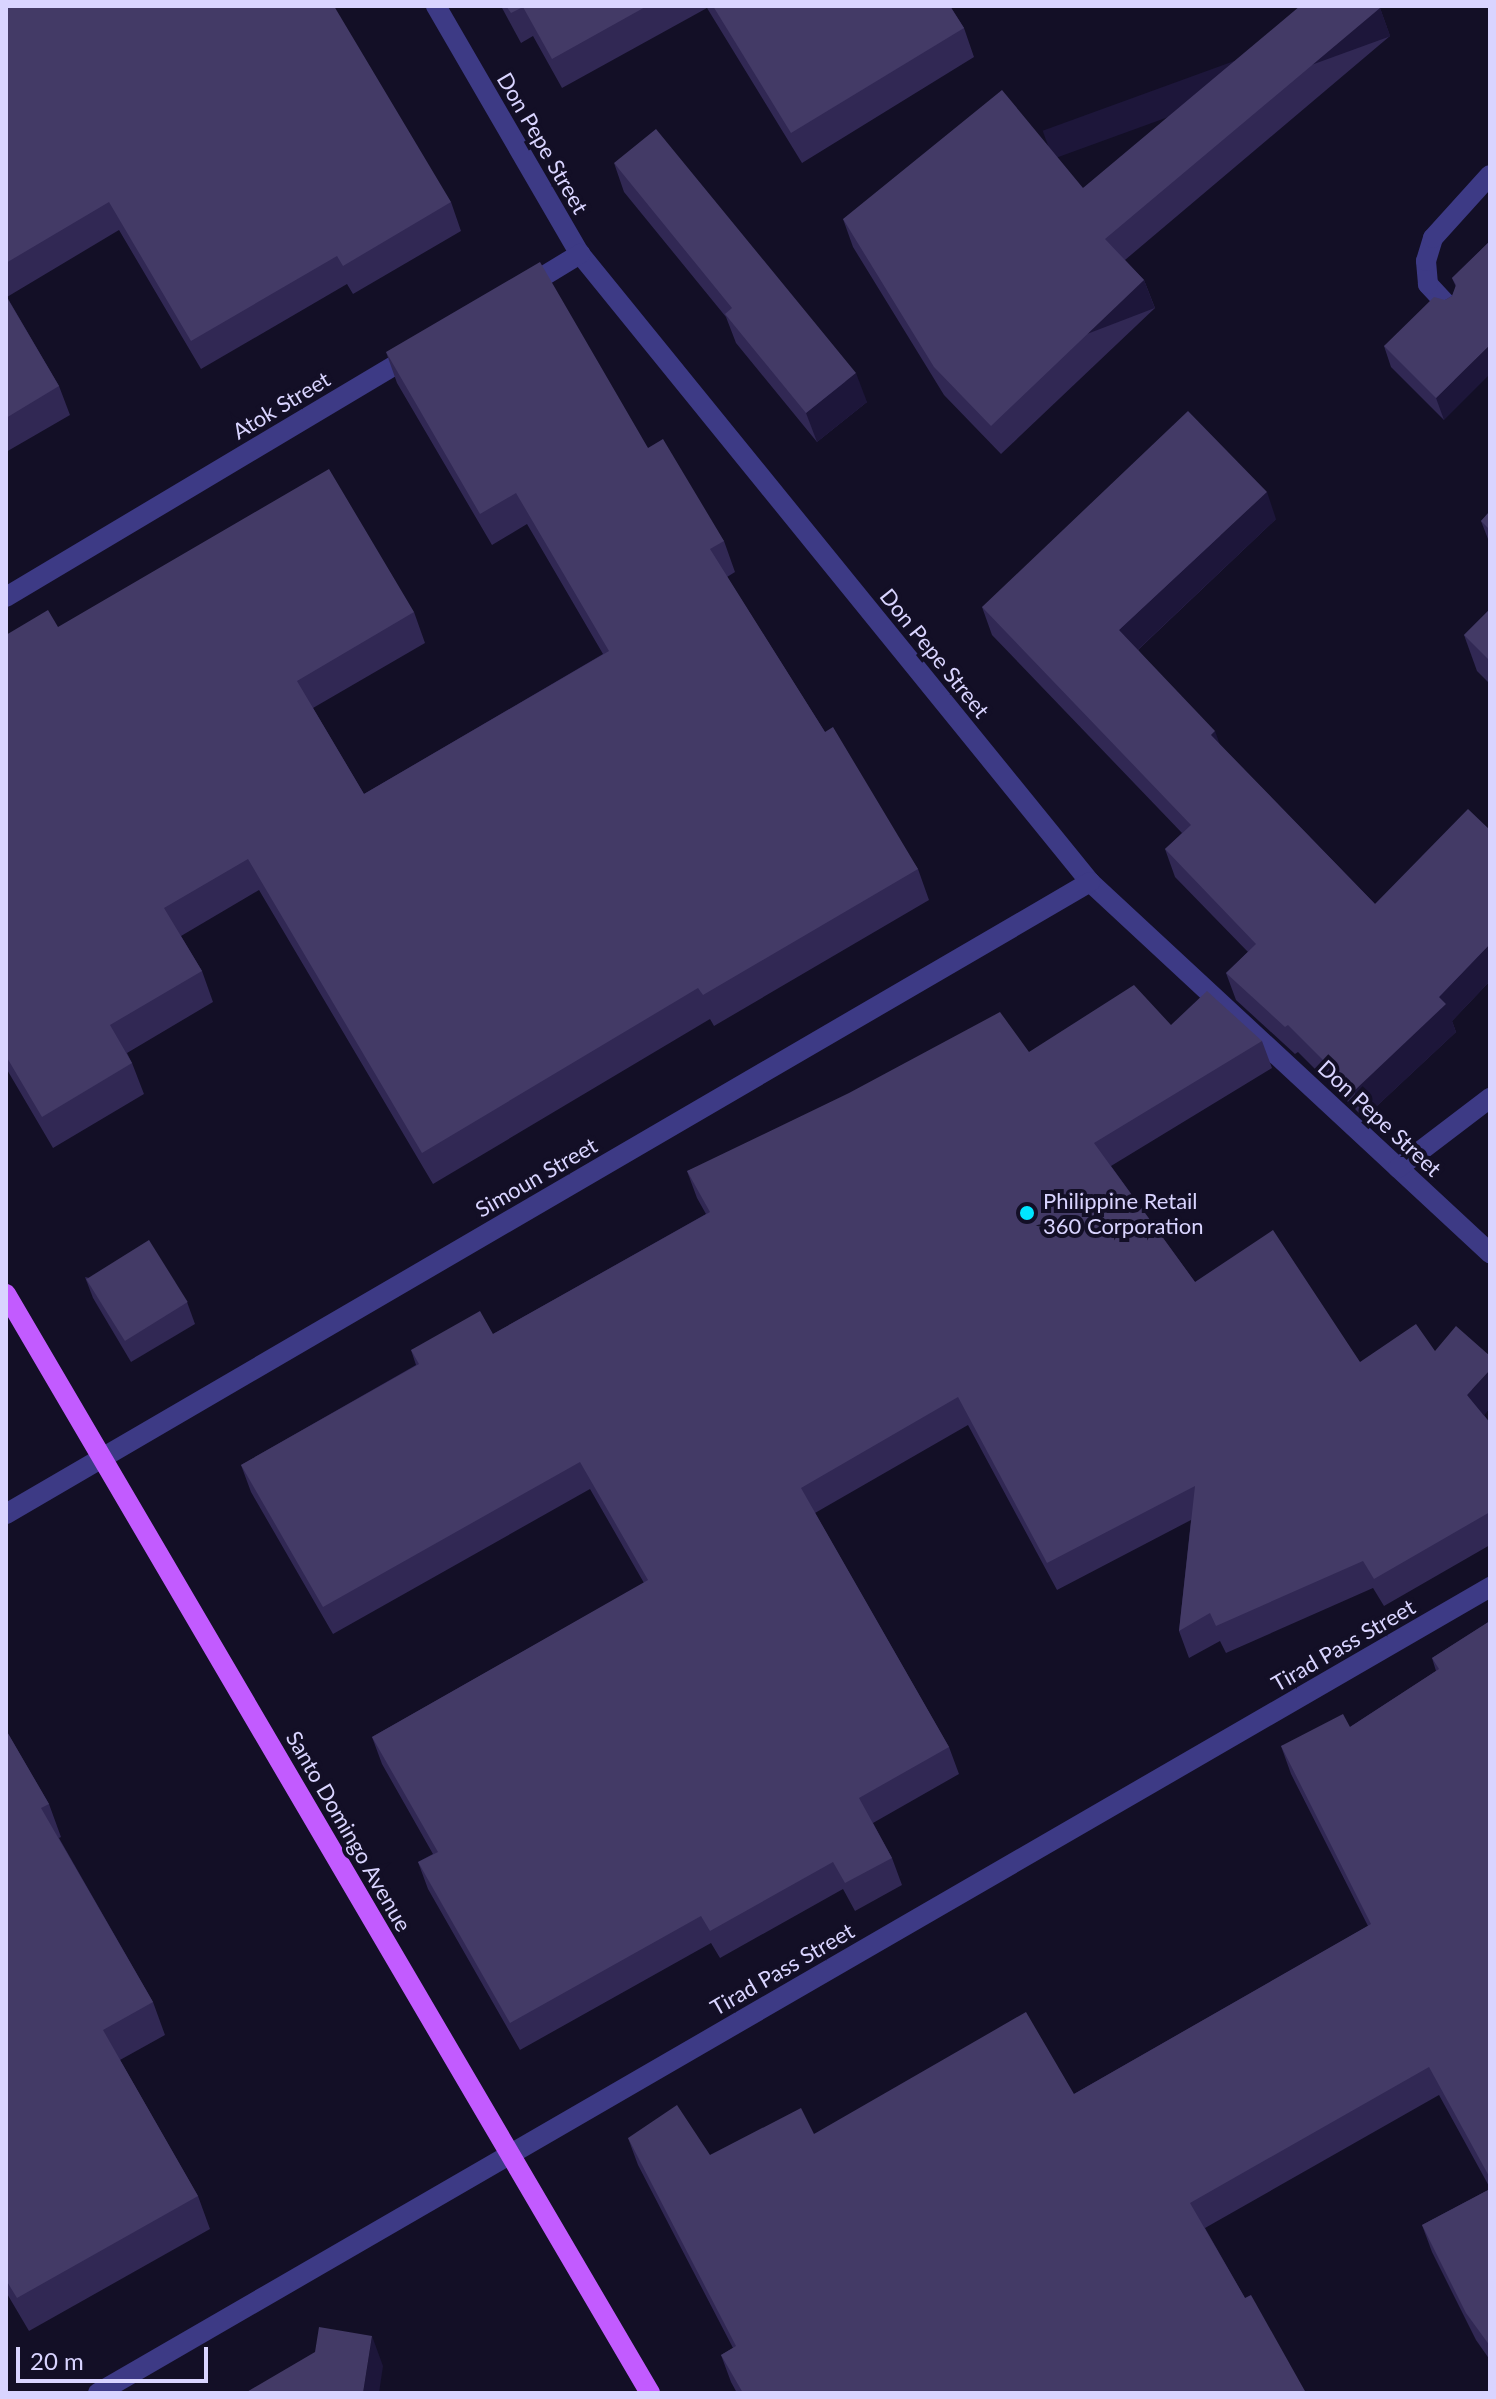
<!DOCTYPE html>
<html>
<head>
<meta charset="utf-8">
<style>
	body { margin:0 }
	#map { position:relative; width:1496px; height:2399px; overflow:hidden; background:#130f26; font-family:Lato,sans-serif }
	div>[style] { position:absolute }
	.minor>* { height:20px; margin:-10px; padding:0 10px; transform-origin:10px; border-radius:10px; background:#3d3a85 }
	.major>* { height:20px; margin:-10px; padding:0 10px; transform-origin:10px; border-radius:10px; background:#c25bff }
	.wall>* { inset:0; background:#312854 }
	.shaded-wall>* { inset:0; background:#1d163a; transform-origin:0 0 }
	.building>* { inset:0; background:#433a66; transform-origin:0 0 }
	.dots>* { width:22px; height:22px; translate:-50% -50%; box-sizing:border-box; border:4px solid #130f26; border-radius:50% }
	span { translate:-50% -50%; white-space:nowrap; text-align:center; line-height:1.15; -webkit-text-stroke:8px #130f26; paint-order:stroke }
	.street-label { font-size:22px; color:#d9d4ff }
	.poi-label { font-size:22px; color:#d9d4ff }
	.left { translate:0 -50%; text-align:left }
	.frame { position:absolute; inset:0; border:8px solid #d9d4ff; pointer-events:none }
	.scale { position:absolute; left:16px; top:2347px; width:192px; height:36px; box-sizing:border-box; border:4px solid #d9d4ff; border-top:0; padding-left:10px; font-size:24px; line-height:28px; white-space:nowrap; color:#d9d4ff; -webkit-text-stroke:6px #130f26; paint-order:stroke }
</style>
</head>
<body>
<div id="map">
	<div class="minor">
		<i style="left:436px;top:6px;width:287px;rotate:59.9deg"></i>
		<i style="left:580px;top:254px;width:809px;rotate:50.92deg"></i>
		<i style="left:1090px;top:882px;width:546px;rotate:42.85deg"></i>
		<i style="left:524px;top:288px;width:66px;rotate:-31.3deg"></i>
		<i style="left:1451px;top:309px;width:34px;rotate:-133deg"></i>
		<i style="left:1428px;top:284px;width:23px;rotate:-95deg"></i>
		<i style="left:1426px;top:261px;width:24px;rotate:-73deg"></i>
		<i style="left:1433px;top:238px;width:85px;rotate:-47.9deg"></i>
		<i style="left:6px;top:597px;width:476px;rotate:-30.8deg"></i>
		<i style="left:1398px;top:1168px;width:116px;rotate:-37.3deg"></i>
		<i style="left:6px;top:1514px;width:1255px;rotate:-30.24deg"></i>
		<i style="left:98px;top:2393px;width:1609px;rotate:-30.07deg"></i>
	</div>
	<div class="major">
		<i style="left:6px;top:1294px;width:1274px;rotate:59.63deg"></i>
	</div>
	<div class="wall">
		<i style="clip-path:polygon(6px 6px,451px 202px,461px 231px,353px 294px,347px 284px,201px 369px,119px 230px,7px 297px,59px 386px,70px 415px,6px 452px)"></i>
		<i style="clip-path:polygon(501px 6px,950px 6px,964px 28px,974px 57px,802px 163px,707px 8px,562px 88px,533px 36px,521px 43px)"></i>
		<i style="clip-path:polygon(1380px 8px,1390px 36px,1125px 260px,1144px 280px,1155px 308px,1001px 454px,944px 395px,853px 247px,843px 219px,1083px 188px)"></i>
		<i style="clip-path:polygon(614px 163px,867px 402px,817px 442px,736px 343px,726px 317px,624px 192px)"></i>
		<i style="clip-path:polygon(1490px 241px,1444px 420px,1391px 367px,1384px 346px,1445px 300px,1452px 296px,1456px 287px,1452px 278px)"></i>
		<i style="clip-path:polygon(386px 352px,648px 448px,724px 541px,735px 572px,727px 577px,825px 732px,918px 869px,929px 900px,714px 1026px,710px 1019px,433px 1184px,259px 890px,181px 936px,202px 971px,213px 1002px,127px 1053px,132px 1063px,144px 1094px,53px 1148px,6px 1068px,6px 635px,58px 627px,414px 612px,425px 643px,313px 708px,364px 794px,603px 654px,527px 524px,492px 545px,397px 383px)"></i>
		<i style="clip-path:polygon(1490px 511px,1490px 544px,1481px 521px)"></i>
		<i style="clip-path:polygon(1276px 519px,1138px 650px,1220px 745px,1375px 904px,1490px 830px,1490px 981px,1452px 1021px,1456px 1032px,1364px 1118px,1298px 1052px,1295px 1054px,1236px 1000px,1226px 973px,1248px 952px,1175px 877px,1165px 849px,1182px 833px,992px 635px,982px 607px)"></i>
		<i style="clip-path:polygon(1490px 609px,1490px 684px,1477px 671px,1464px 635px)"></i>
		<i style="clip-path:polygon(1171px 1025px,1262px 1041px,1272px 1068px,1111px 1166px,1195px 1282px,1360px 1362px,1435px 1351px,1490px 1408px,1484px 1415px,1490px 1423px,1490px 1545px,1384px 1606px,1373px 1588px,1226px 1653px,1220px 1641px,1189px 1658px,1179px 1631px,1191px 1520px,1057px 1590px,968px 1425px,815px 1513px,949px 1747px,959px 1774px,873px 1823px,892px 1858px,902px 1885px,855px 1911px,843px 1889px,720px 1958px,711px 1943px,520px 2050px,428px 1889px,418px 1862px,433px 1854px,382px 1764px,372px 1737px,644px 1583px,590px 1489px,333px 1634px,251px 1492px,241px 1465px,416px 1365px,411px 1350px,493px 1334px,706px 1214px,697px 1198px,687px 1171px,1029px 1052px)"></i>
		<i style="clip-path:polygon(85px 1277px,187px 1302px,195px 1324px,131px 1362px,93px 1298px)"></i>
		<i style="clip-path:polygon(1490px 1621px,1490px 2188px,1439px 2095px,1205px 2228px,1245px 2298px,1306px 2393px,737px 2393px,731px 2382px,721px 2355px,733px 2348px,638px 2165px,628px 2138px,710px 2155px,814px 2134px,1074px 2094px,1368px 1926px,1291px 1774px,1281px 1746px,1350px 1727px,1436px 1671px,1432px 1658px)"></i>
		<i style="clip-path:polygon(6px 1730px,49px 1804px,61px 1837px,59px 1838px,153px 2002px,165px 2035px,120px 2060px,198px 2196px,210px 2229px,29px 2331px,6px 2292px)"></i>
		<i style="clip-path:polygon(1490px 2189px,1490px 2360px,1476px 2340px,1432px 2252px,1422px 2225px)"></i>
	</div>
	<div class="shaded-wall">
		<i style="left:1380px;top:8px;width:30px;height:359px;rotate:70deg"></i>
		<i style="left:1144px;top:280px;width:30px;height:211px;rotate:69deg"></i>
		<i style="clip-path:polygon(1490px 345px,1490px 374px,1444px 420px,1436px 398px)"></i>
		<i style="clip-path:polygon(856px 373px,867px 402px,817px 442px,806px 413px)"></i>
		<i style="clip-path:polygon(1267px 492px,1276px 519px,1129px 658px,1119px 630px)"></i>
		<i style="clip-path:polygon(1215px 731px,1225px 759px,1211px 735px)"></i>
		<i style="clip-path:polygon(1490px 944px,1490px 981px,1452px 1021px,1456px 1032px,1364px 1118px,1354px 1091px,1439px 997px)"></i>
		<i style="clip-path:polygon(1490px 1370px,1490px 1408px,1477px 1423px,1467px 1395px)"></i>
		<i style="clip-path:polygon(372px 2336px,383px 2366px,379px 2393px,363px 2393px)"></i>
	</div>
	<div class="building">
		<i style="clip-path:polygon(6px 6px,334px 6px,451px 202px,343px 266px,337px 256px,191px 341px,109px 202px,6px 263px)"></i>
		<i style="clip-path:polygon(506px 6px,647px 6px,552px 59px,523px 7px,511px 13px)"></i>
		<i style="clip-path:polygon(713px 6px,950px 6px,964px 28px,791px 133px)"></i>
		<i style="clip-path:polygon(1300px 6px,1379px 6px,1380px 8px,1105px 239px,1144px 280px,991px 426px,934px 367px,843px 219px,1002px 90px,1083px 188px)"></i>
		<i style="clip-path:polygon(656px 129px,856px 373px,806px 413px,725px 314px,732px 308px,614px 163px)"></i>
		<i style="clip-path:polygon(1490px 241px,1490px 345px,1436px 398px,1384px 346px,1434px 297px,1445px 300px,1452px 296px,1456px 285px,1452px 278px)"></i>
		<i style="clip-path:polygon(540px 262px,648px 448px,663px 439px,724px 541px,710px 549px,825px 732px,833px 727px,918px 869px,703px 995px,698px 988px,422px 1153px,248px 859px,164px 908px,202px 971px,110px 1025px,132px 1063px,42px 1117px,6px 1056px,6px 635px,48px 610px,58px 627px,329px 469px,414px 612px,297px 681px,364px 794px,609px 651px,516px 493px,480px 514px,386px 352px)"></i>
		<i style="clip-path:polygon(6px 296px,59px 386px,6px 418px)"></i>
		<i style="clip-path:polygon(1188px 411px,1267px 492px,1119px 630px,1215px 731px,1211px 735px,1375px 904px,1468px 809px,1490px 830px,1490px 944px,1439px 997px,1446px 1004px,1354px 1091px,1288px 1025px,1285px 1027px,1226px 973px,1256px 944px,1165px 849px,1191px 825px,982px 607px)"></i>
		<i style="clip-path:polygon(1490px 511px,1490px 530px,1481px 521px)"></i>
		<i style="clip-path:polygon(1490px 609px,1490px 661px,1464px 635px)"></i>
		<i style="clip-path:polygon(1134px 985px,1171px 1025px,1207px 991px,1262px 1041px,1094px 1143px,1195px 1282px,1273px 1230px,1360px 1362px,1416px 1324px,1435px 1351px,1456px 1326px,1490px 1356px,1490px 1370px,1467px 1395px,1490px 1423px,1490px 1512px,1374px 1579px,1363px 1561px,1216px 1626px,1210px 1613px,1179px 1631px,1195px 1486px,1047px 1563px,958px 1397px,801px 1488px,949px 1747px,859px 1798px,892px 1858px,845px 1883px,833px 1862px,710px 1931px,701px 1916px,510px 2023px,418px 1862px,438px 1852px,372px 1737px,648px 1580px,580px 1462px,323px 1607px,241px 1465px,419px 1364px,411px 1350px,480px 1311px,493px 1334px,710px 1212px,687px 1171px,849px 1093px,1000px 1012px,1029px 1052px)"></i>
		<i style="left:149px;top:1240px;width:73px;height:74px;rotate:58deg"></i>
		<i style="clip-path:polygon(1490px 1621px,1490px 2178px,1429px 2067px,1190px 2203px,1245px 2298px,1251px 2295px,1306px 2393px,743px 2393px,721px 2355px,736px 2346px,628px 2138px,677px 2105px,710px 2155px,801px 2108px,814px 2134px,1026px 2012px,1074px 2094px,1371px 1924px,1281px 1746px,1343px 1714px,1350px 1727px,1439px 1669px,1432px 1658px)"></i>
		<i style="clip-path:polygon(6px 1730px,49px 1804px,41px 1808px,153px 2002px,103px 2030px,198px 2196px,17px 2298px,6px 2280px)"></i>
		<i style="clip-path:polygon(1490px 2189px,1490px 2346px,1466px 2313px,1422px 2225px)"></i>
		<i style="clip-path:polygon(319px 2327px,372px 2336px,363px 2393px,245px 2393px,315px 2352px)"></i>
	</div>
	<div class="dots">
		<i style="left:1027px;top:1213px;background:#00e5ff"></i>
	</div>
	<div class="street-label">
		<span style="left:543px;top:143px;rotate:60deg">Don Pepe Street</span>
		<span style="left:281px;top:405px;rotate:-31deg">Atok Street</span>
		<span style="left:935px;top:653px;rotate:51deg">Don Pepe Street</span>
		<span style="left:1380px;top:1118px;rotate:43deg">Don Pepe Street</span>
		<span style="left:536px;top:1177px;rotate:-30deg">Simoun Street</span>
		<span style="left:1343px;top:1645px;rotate:-30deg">Tirad Pass Street</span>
		<span style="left:349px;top:1831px;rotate:60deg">Santo Domingo Avenue</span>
		<span style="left:782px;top:1969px;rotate:-30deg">Tirad Pass Street</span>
	</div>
	<div class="poi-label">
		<span class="left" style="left:1043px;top:1213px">Philippine Retail<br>360 Corporation</span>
	</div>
	<div class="frame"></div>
	<div class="scale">20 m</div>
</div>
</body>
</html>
